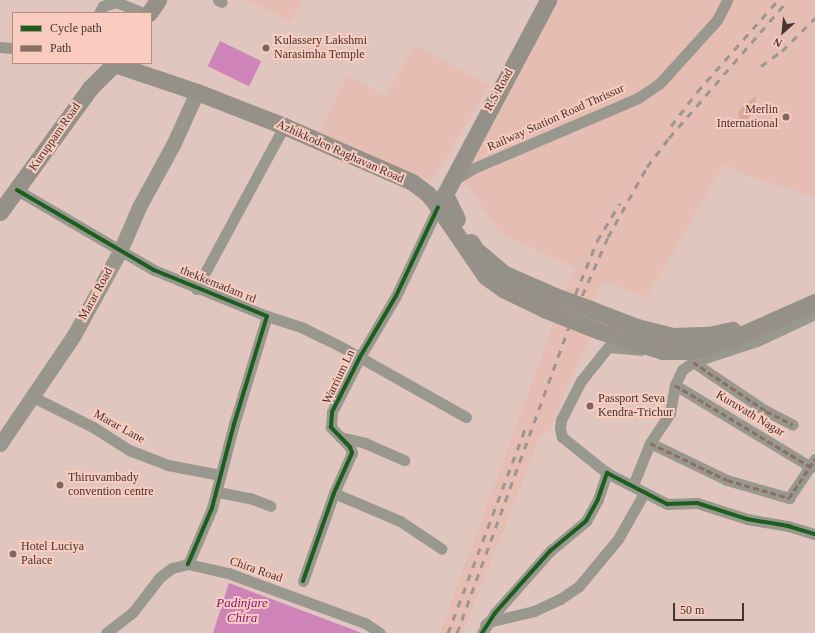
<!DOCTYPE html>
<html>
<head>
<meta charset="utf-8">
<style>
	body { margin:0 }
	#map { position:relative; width:815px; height:633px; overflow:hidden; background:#e0c6bf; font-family:Georgia,serif }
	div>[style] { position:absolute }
	.built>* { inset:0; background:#e6bdb2 }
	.green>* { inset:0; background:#dca89b }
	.water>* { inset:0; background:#ce84b8; transform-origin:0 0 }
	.street>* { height:11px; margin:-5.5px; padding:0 5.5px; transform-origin:5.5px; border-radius:5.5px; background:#99988f }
	.secondary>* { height:15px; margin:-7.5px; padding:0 7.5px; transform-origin:7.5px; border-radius:7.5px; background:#99968d }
	.primary>* { height:17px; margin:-8.5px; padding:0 8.5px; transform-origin:8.5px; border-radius:8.5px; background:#959189 }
	.rail>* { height:3px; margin-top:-1.5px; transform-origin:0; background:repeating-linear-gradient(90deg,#9e958e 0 7px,transparent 0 14px) }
	.primary-bridge>* { height:17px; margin:-8.5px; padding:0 8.5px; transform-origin:8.5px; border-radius:8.5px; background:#959189 }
	.quiet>* { height:3px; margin-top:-1.5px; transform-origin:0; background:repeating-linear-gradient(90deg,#8d6e63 0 6px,transparent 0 9px) }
	.cycleway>* { height:4px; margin:-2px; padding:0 2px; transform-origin:2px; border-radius:2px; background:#1b5e20 }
	.dots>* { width:11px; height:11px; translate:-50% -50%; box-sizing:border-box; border:2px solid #facbbf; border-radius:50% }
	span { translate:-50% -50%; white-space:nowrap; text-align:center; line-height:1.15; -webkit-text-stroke:4px #facbbf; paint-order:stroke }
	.poi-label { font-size:12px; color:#46342f }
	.left { translate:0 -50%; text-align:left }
	.right { translate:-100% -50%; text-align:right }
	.street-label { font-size:12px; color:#46342f }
	.water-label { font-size:13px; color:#8a167c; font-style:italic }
	.legend { position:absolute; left:12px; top:12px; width:140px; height:52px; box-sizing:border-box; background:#facbbf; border:1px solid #b28f85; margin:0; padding:5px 7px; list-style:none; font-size:12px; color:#46342f }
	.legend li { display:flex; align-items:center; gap:8px; height:20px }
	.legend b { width:20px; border:1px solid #b28f85 }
	.north { position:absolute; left:763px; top:12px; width:40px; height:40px; -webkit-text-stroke:3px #facbbf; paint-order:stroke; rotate:207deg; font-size:11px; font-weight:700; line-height:16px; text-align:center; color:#46342f }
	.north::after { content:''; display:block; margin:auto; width:14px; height:18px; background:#46342f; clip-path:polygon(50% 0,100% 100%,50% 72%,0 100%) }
	.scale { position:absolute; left:673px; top:603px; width:71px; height:18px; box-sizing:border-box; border:2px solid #46342f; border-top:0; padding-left:5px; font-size:12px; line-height:14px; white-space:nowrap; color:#46342f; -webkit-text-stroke:3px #facbbf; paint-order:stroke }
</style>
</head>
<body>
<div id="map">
	<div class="built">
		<i style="clip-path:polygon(245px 0,303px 0,291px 21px)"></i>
		<i style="clip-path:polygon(559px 0,815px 0,815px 197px,744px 175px,724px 164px,647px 297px,603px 282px,586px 313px,599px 320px,571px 378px,550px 432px,541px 434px,463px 633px,440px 633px,566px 290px,576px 268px,500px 233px,463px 180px,473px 156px)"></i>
		<i style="clip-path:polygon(414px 44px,490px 85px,433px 179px,423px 179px,318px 134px,348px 75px,386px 96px)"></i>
	</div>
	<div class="green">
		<i style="clip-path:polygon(757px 95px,750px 117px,747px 120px,740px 119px,738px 115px,740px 109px)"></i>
	</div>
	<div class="water">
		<i style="left:220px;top:41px;width:46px;height:28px;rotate:26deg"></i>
		<i style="clip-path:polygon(229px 583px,362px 633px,213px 633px)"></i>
	</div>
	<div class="street">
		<i style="left:218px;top:0;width:4px;rotate:27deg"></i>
		<i style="left:99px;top:13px;width:8px;rotate:-60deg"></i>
		<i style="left:103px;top:6px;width:14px;rotate:-17deg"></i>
		<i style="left:116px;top:2px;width:29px;rotate:22deg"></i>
		<i style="left:0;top:47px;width:13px;rotate:4deg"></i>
		<i style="left:454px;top:180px;width:23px;rotate:-31deg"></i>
		<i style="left:474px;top:168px;width:178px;rotate:-23.1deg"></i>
		<i style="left:638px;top:98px;width:25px;rotate:-34deg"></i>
		<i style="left:659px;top:84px;width:86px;rotate:-47.8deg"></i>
		<i style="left:717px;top:20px;width:22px;rotate:-63deg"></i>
		<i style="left:17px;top:190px;width:159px;rotate:30.3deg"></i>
		<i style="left:154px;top:270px;width:122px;rotate:22.2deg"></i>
		<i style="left:267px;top:316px;width:113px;rotate:107deg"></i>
		<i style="left:234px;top:424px;width:87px;rotate:104.7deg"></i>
		<i style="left:212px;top:508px;width:61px;rotate:113.2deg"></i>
		<i style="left:196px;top:289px;width:185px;rotate:-61.6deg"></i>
		<i style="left:267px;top:316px;width:38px;rotate:18deg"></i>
		<i style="left:303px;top:328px;width:39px;rotate:26deg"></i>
		<i style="left:338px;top:345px;width:147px;rotate:29.4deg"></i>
		<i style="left:693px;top:362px;width:88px;rotate:33.9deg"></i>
		<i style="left:766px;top:411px;width:30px;rotate:27deg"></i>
		<i style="left:675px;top:385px;width:159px;rotate:31.1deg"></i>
		<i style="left:33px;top:397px;width:67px;rotate:26.6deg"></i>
		<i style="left:93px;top:427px;width:43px;rotate:32.6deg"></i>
		<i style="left:129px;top:450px;width:42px;rotate:21deg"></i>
		<i style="left:168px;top:465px;width:53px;rotate:10.9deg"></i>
		<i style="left:340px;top:437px;width:26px;rotate:13deg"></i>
		<i style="left:365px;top:443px;width:43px;rotate:23.6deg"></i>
		<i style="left:650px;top:443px;width:85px;rotate:25.7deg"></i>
		<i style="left:727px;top:480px;width:65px;rotate:16.2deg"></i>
		<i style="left:789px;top:498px;width:47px;rotate:-56.3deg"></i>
		<i style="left:607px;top:473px;width:58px;rotate:-141.3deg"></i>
		<i style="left:562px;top:437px;width:9px;rotate:-103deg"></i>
		<i style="left:560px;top:428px;width:8px;rotate:-83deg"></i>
		<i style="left:561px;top:420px;width:44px;rotate:-62.9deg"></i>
		<i style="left:581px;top:381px;width:43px;rotate:-51.5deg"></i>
		<i style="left:608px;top:347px;width:33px;rotate:5deg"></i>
		<i style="left:633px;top:485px;width:45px;rotate:-68deg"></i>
		<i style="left:650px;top:443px;width:36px;rotate:-56deg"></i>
		<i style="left:670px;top:413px;width:28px;rotate:-80deg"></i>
		<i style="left:675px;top:385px;width:17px;rotate:-65deg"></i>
		<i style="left:682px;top:370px;width:14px;rotate:-36deg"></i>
		<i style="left:693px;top:362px;width:67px;rotate:-18.2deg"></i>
		<i style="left:757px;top:341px;width:64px;rotate:-25deg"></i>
		<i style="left:218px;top:492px;width:33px;rotate:11deg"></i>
		<i style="left:250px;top:498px;width:22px;rotate:21deg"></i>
		<i style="left:334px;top:493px;width:72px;rotate:23deg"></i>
		<i style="left:400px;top:521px;width:50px;rotate:33.7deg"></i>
		<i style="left:303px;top:581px;width:93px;rotate:-70.6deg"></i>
		<i style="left:334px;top:493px;width:44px;rotate:-65.8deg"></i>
		<i style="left:352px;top:453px;width:6px;rotate:-108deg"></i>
		<i style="left:350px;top:447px;width:28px;rotate:-134deg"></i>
		<i style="left:331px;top:427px;width:15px;rotate:-86deg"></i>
		<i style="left:332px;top:412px;width:62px;rotate:-63deg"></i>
		<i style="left:360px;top:357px;width:71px;rotate:-59.5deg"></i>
		<i style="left:396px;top:296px;width:98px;rotate:-64.7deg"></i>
		<i style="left:485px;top:625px;width:4px;rotate:-45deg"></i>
		<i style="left:488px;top:622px;width:47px;rotate:-13.4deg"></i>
		<i style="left:534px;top:611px;width:29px;rotate:-25deg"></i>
		<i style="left:560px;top:599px;width:23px;rotate:-34deg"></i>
		<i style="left:579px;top:586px;width:61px;rotate:-50.3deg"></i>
		<i style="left:618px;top:539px;width:53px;rotate:-60.5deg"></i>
		<i style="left:106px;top:633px;width:34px;rotate:-38deg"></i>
		<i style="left:133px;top:612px;width:44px;rotate:-52.4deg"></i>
		<i style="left:160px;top:577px;width:15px;rotate:-37deg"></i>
		<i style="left:172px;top:568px;width:16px;rotate:-14deg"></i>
		<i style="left:188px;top:564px;width:41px;rotate:12.7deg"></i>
		<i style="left:228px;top:573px;width:146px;rotate:20.1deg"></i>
		<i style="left:365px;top:623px;width:18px;rotate:34deg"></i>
		<i style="left:482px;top:633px;width:24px;rotate:-57deg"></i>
		<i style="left:495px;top:613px;width:83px;rotate:-48.4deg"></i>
		<i style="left:550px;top:551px;width:47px;rotate:-39.8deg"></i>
		<i style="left:586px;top:521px;width:25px;rotate:-61deg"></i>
		<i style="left:598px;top:499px;width:28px;rotate:-71deg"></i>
		<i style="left:607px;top:473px;width:68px;rotate:27.3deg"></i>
		<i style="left:667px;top:504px;width:30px;rotate:-2deg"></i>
		<i style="left:697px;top:503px;width:52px;rotate:17.7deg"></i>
		<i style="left:747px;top:519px;width:42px;rotate:9.7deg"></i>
		<i style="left:788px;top:526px;width:28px;rotate:17deg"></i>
	</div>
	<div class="secondary">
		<i style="left:0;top:444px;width:132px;rotate:-55.8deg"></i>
		<i style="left:74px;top:335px;width:96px;rotate:-61.3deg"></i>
		<i style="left:120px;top:251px;width:48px;rotate:-66.6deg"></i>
		<i style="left:139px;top:207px;width:71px;rotate:-61.3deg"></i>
		<i style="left:173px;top:145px;width:58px;rotate:-65.6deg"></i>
	</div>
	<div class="primary">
		<i style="left:149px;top:13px;width:16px;rotate:-55deg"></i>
		<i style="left:114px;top:64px;width:88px;rotate:18.6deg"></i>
		<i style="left:197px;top:92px;width:93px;rotate:21.3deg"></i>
		<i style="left:284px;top:126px;width:140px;rotate:23.6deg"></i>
		<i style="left:412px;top:182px;width:20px;rotate:37deg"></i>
		<i style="left:428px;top:194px;width:16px;rotate:52deg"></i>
		<i style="left:438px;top:207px;width:83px;rotate:55.7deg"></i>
		<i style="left:485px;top:276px;width:22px;rotate:36deg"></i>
		<i style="left:503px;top:289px;width:46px;rotate:26deg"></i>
		<i style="left:0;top:212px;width:153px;rotate:-54deg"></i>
		<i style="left:90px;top:88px;width:35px;rotate:-45deg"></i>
		<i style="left:457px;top:219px;width:28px;rotate:-116deg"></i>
		<i style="left:445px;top:194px;width:220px;rotate:-62deg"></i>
		<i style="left:471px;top:242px;width:9px;rotate:58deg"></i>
		<i style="left:476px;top:250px;width:38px;rotate:40deg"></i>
		<i style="left:505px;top:274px;width:55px;rotate:23.7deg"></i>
		<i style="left:590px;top:309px;width:50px;rotate:21deg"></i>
		<i style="left:637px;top:327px;width:38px;rotate:14deg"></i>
		<i style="left:674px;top:336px;width:34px;rotate:-2deg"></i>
		<i style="left:708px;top:335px;width:25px;rotate:-12deg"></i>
		<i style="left:599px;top:331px;width:67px;rotate:17.4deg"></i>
		<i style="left:663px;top:351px;width:29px"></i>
		<i style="left:692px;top:351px;width:41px;rotate:-17.1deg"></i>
		<i style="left:731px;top:339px;width:92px;rotate:-23.8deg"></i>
	</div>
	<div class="rail">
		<i style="left:761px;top:66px;width:26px;rotate:-36deg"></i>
		<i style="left:782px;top:51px;width:47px;rotate:-45deg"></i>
		<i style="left:671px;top:126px;width:43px;rotate:-52.6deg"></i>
		<i style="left:697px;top:92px;width:123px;rotate:-48.6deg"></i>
		<i style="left:565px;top:320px;width:85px;rotate:-67.9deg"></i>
		<i style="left:597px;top:241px;width:44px;rotate:-58.8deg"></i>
		<i style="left:448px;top:633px;width:220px;rotate:-69.3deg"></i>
		<i style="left:457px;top:633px;width:332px;rotate:-69.9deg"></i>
		<i style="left:571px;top:321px;width:92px;rotate:-66.2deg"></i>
		<i style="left:608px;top:237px;width:80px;rotate:-60.9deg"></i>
		<i style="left:647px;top:167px;width:36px;rotate:-53deg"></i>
		<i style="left:669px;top:138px;width:182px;rotate:-49.2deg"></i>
	</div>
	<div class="primary-bridge">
		<i style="left:555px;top:296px;width:37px;rotate:20deg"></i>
		<i style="left:544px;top:309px;width:59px;rotate:21.8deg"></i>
	</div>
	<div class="quiet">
		<i style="left:693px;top:362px;width:88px;rotate:33.9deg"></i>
		<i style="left:766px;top:411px;width:30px;rotate:27deg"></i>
		<i style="left:675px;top:385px;width:159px;rotate:31.1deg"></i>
		<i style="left:650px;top:443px;width:85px;rotate:25.7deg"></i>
		<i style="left:727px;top:480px;width:65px;rotate:16.2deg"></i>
		<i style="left:789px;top:498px;width:47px;rotate:-56.3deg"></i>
	</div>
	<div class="cycleway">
		<i style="left:17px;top:190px;width:159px;rotate:30.3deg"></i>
		<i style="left:154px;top:270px;width:122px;rotate:22.2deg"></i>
		<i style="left:267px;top:316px;width:113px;rotate:107deg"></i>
		<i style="left:234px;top:424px;width:87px;rotate:104.7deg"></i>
		<i style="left:212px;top:508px;width:61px;rotate:113.2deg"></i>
		<i style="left:303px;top:581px;width:93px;rotate:-70.6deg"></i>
		<i style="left:334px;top:493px;width:44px;rotate:-65.8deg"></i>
		<i style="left:352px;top:453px;width:6px;rotate:-108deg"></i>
		<i style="left:350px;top:447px;width:28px;rotate:-134deg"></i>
		<i style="left:331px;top:427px;width:15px;rotate:-86deg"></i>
		<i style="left:332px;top:412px;width:62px;rotate:-63deg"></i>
		<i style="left:360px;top:357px;width:71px;rotate:-59.5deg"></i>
		<i style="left:396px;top:296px;width:98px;rotate:-64.7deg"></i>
		<i style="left:482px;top:633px;width:24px;rotate:-57deg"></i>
		<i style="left:495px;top:613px;width:83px;rotate:-48.4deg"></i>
		<i style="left:550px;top:551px;width:47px;rotate:-39.8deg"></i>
		<i style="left:586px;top:521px;width:25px;rotate:-61deg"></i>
		<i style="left:598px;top:499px;width:28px;rotate:-71deg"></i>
		<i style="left:607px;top:473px;width:68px;rotate:27.3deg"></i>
		<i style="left:667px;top:504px;width:30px;rotate:-2deg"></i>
		<i style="left:697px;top:503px;width:52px;rotate:17.7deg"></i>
		<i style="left:747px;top:519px;width:42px;rotate:9.7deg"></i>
		<i style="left:788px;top:526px;width:28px;rotate:17deg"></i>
	</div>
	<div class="dots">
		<i style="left:266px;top:48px;background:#7c6761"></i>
		<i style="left:786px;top:117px;background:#7c6761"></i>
		<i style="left:590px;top:406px;background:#7c6761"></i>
		<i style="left:60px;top:485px;background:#7c6761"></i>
		<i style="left:13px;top:554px;background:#7c6761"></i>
	</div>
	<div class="poi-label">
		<span class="left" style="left:274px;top:48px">Kulassery Lakshmi<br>Narasimha Temple</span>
		<span class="right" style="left:778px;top:117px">Merlin<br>International</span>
		<span class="left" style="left:598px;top:406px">Passport Seva<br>Kendra-Trichur</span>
		<span class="left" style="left:68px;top:485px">Thiruvambady<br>convention centre</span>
		<span class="left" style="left:21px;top:554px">Hotel Luciya<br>Palace</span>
	</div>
	<div class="street-label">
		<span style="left:499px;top:90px;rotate:-61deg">R.S Road</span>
		<span style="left:556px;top:118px;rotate:-24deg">Railway Station Road Thrissur</span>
		<span style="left:55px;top:137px;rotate:-55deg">Kuruppam Road</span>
		<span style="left:340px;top:152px;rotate:24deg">Azhikkoden Raghavan Road</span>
		<span style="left:218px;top:285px;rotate:22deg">thekkemadam rd</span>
		<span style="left:96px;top:294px;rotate:-61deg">Marar Road</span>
		<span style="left:339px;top:377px;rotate:-64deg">Warrium Ln</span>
		<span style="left:750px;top:414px;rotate:31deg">Kuruvath Nagar</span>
		<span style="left:119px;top:427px;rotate:29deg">Marar Lane</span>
		<span style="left:256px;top:570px;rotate:19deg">Chira Road</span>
	</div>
	<div class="water-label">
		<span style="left:242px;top:611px">Padinjare<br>Chira</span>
	</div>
	<ul class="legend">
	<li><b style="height:5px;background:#1b5e20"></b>Cycle path</li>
	<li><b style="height:5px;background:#8d6e63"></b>Path</li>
	</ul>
	<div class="north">N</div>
	<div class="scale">50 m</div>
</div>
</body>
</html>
